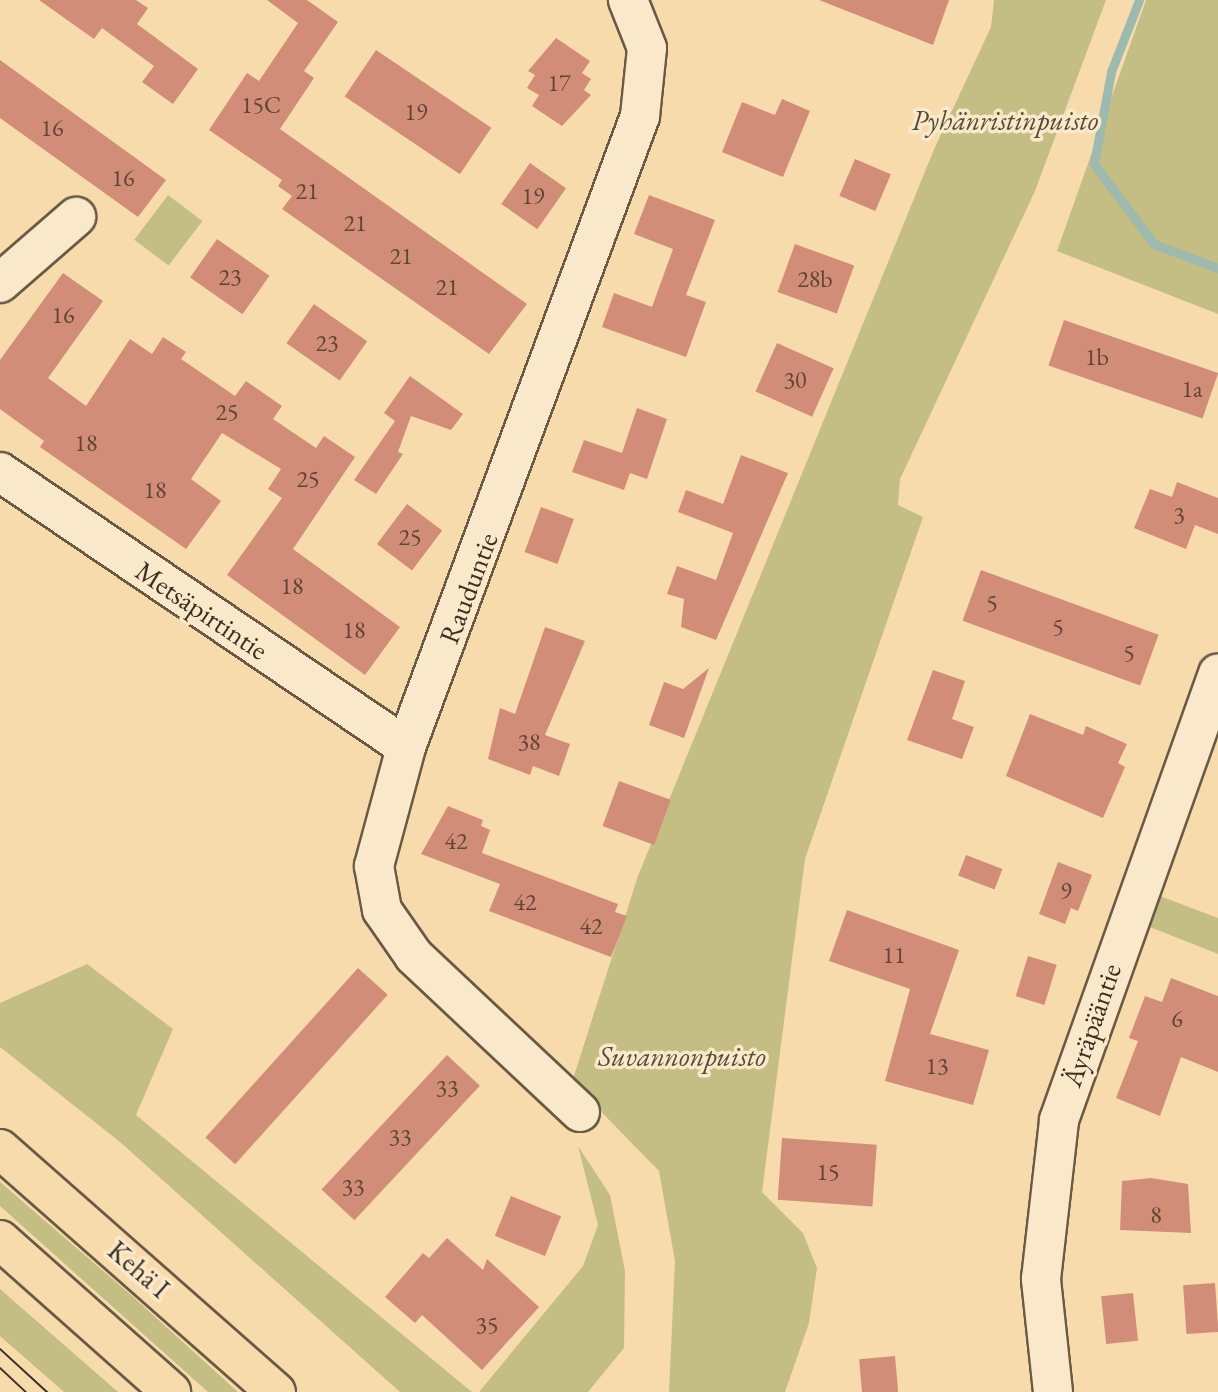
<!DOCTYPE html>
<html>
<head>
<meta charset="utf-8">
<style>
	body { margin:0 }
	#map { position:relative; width:1218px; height:1392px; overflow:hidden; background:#f7dbad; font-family:"EB Garamond",serif }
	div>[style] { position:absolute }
	.green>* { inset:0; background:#c4be84; transform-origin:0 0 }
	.stream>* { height:9px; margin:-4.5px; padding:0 4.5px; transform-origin:4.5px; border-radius:4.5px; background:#9ebaaf }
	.building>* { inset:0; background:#d28d78; transform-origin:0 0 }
	.roads { filter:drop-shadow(2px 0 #6a5a44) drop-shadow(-2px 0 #6a5a44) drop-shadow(0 2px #6a5a44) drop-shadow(0 -2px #6a5a44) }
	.minor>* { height:38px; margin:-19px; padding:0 19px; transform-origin:19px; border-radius:19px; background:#fae8ca }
	.highway>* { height:38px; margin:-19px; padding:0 19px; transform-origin:19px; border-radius:19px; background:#f7dbad }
	.tram>* { height:2px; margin:-1px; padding:0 1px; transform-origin:1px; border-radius:1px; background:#3b2f21 }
	span { translate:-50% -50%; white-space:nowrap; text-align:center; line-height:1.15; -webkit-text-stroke:7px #fae8ca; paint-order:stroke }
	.number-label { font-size:24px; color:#614637 }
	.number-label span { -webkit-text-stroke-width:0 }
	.park-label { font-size:28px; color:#564c35; font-style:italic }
	.street-label { font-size:28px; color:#3b2f21 }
</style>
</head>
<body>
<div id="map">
	<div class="green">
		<i style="clip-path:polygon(994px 0,1106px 0,1035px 191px,900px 479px,898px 505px,923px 517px,805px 859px,762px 1192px,803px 1233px,817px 1268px,809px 1323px,785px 1392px,669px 1392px,675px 1261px,659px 1171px,572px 1082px,638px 876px,935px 147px,991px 27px)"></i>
		<i style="clip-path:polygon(1146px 0,1218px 0,1218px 314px,1057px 251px)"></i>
		<i style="left:168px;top:195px;width:43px;height:56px;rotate:37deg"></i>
		<i style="clip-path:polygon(1149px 892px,1218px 918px,1218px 954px,1137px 922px)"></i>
		<i style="clip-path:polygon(87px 964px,173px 1029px,136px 1115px,472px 1392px,400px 1392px,120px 1142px,0 1047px,0 1003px)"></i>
		<i style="clip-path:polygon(578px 1146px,610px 1195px,625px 1271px,624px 1348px,588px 1392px,479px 1392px,583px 1266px,598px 1225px)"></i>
		<i style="clip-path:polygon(0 1182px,131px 1295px,238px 1392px,208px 1392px,0 1206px)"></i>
		<i style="clip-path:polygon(0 1289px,118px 1392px,64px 1392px,0 1336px)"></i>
	</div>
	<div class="stream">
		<i style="left:1139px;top:0;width:77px;rotate:111.3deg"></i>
		<i style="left:1111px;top:72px;width:94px;rotate:100.5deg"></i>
		<i style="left:1094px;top:164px;width:100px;rotate:53.1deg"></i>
		<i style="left:1154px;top:244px;width:68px;rotate:20.6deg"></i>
	</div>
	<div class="building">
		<i style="clip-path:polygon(39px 0,136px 0,148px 8px,137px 24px,198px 69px,173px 104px,142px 82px,154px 66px,102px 28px,94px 39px)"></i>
		<i style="clip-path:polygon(267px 0,307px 0,338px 22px,304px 71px,314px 78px,280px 129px,527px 304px,489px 354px,282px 209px,292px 196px,278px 186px,282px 180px,209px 130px,247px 73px,259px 81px,298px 23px)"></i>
		<i style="clip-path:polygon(819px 0,949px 0,933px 45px)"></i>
		<i style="clip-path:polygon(556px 38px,590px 61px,582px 73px,591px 79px,584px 90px,591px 95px,562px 126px,532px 106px,539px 95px,527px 88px,535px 75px,528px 71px)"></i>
		<i style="left:376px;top:50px;width:139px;height:56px;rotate:34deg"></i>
		<i style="clip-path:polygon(0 60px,166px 180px,138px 217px,0 118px)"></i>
		<i style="clip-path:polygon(782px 99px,810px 111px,783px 177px,722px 152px,742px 102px,775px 115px)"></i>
		<i style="left:855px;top:159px;width:39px;height:40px;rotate:23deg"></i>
		<i style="left:530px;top:163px;width:44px;height:50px;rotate:35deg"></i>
		<i style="clip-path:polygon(649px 195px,715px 220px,686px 295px,706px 302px,686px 357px,602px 327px,614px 293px,652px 307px,673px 249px,634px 234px)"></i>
		<i style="left:217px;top:239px;width:64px;height:47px;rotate:35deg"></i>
		<i style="left:795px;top:244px;width:63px;height:51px;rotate:20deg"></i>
		<i style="clip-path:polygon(63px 273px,103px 301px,48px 378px,86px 406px,130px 339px,152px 354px,163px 337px,186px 352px,181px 359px,235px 396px,246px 381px,282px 406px,273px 419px,316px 448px,324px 436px,355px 457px,293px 549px,400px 627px,365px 675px,227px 575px,282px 498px,268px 489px,281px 469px,222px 433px,191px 479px,221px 501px,186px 549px,40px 447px,44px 441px,0 409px,0 360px)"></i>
		<i style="left:314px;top:304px;width:65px;height:48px;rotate:35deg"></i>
		<i style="left:1064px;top:320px;width:163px;height:48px;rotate:19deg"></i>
		<i style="left:777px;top:343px;width:62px;height:53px;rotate:24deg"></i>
		<i style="clip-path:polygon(410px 376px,463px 414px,451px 430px,411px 416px,398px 452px,403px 454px,376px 494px,354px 480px,395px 421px,384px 413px)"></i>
		<i style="clip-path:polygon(637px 408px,667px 419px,647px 479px,630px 473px,624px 490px,572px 472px,584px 440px,622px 453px)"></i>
		<i style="clip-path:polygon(741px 455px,788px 473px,716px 640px,681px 627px,684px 599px,667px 594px,677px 566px,716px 580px,733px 533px,678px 512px,686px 490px,723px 504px)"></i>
		<i style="clip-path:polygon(1177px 482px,1218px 498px,1218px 534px,1195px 525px,1186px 549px,1134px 528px,1150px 489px,1172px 497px)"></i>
		<i style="left:407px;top:504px;width:44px;height:50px;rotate:37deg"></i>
		<i style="left:541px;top:507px;width:35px;height:48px;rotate:20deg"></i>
		<i style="left:981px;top:570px;width:189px;height:54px;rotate:20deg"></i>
		<i style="clip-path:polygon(545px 627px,585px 641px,545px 735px,570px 744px,559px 776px,533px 766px,530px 775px,488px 759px,500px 708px,515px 714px)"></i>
		<i style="clip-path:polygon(709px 668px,684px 738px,649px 725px,664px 682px,683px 689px)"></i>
		<i style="clip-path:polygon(933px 670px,965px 681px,952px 719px,974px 727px,962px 759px,907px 740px)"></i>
		<i style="clip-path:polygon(1030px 714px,1083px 735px,1086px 726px,1127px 744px,1118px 763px,1125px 767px,1103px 818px,1006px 776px)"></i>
		<i style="left:619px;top:781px;width:55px;height:48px;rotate:20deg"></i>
		<i style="clip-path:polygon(448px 806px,483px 820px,481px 826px,490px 830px,482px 853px,618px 904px,615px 912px,627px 916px,611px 957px,489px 911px,500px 884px,421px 854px)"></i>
		<i style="left:966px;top:855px;width:39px;height:22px;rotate:21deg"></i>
		<i style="clip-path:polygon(1058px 862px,1092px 875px,1078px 911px,1071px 908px,1065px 924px,1039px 914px)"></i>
		<i style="clip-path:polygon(847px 910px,959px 950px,930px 1034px,989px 1050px,973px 1105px,885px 1081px,910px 989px,829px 961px)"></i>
		<i style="left:1028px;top:956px;width:30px;height:42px;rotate:17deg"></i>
		<i style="left:358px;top:968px;width:40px;height:228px;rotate:42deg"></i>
		<i style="clip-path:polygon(1171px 978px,1218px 996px,1218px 1072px,1181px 1057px,1160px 1116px,1116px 1098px,1138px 1041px,1129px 1038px,1145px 996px,1162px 1002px)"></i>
		<i style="left:447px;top:1055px;width:45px;height:184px;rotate:43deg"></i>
		<i style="left:782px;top:1138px;width:95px;height:62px;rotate:4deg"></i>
		<i style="clip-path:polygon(1151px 1178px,1188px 1184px,1191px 1233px,1120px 1230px,1122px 1181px)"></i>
		<i style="left:511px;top:1196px;width:54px;height:43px;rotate:22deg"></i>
		<i style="clip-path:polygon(447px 1238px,483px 1270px,487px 1259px,539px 1307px,482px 1370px,422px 1315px,415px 1323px,385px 1297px,423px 1253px,429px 1258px)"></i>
		<i style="left:1215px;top:1283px;width:49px;height:32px;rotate:86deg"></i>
		<i style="left:1133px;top:1293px;width:48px;height:32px;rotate:84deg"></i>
		<i style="left:895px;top:1356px;width:36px;height:36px;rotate:85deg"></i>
	</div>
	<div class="roads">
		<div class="minor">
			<i style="left:0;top:283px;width:101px;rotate:-41deg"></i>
			<i style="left:0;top:472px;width:490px;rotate:34.1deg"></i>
			<i style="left:580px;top:1112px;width:228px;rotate:-136.8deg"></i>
			<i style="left:414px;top:956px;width:56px;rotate:-124.8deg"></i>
			<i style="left:382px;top:910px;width:45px;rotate:-100.3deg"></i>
			<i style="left:374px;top:866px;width:123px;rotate:-74.9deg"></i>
			<i style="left:406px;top:747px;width:673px;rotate:-69.65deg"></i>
			<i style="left:640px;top:116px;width:68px;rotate:-84.1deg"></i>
			<i style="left:647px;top:48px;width:52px;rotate:-111.6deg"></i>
			<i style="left:1053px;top:1392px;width:114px;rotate:-96.1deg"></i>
			<i style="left:1041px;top:1279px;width:160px;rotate:-83.5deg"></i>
			<i style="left:1059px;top:1120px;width:474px;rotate:-70.4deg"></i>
		</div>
		<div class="highway">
			<i style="left:0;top:1149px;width:368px;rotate:41.4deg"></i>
			<i style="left:0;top:1240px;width:229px;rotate:41.6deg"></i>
		</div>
	</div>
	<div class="tram">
		<i style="left:0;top:1349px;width:64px;rotate:42.5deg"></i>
		<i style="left:0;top:1368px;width:35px;rotate:43deg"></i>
	</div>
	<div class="number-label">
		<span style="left:559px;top:83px">17</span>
		<span style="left:261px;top:105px">15C</span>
		<span style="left:416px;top:112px">19</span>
		<span style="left:52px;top:128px">16</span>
		<span style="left:123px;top:178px">16</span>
		<span style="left:307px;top:191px">21</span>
		<span style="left:533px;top:196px">19</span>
		<span style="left:355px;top:223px">21</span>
		<span style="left:401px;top:256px">21</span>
		<span style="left:230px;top:277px">23</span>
		<span style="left:815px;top:279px">28b</span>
		<span style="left:447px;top:287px">21</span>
		<span style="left:63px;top:315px">16</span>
		<span style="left:327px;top:343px">23</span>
		<span style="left:1097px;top:357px">1b</span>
		<span style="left:795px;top:380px">30</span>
		<span style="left:1192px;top:389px">1a</span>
		<span style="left:227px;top:412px">25</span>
		<span style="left:86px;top:443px">18</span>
		<span style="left:308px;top:479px">25</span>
		<span style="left:155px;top:490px">18</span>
		<span style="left:1179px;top:515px">3</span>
		<span style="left:410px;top:537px">25</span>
		<span style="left:292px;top:586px">18</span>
		<span style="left:992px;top:603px">5</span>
		<span style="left:1058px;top:627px">5</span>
		<span style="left:354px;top:630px">18</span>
		<span style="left:1129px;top:653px">5</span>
		<span style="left:529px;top:742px">38</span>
		<span style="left:456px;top:841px">42</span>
		<span style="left:1066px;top:891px">9</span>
		<span style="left:525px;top:902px">42</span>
		<span style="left:591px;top:926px">42</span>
		<span style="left:894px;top:955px">11</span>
		<span style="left:1177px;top:1019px">6</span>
		<span style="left:937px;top:1066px">13</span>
		<span style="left:447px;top:1088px">33</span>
		<span style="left:400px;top:1137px">33</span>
		<span style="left:828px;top:1172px">15</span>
		<span style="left:353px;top:1187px">33</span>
		<span style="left:1156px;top:1215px">8</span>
		<span style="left:487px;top:1325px">35</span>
	</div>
	<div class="park-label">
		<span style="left:1005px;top:120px">Pyhänristinpuisto</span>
		<span style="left:682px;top:1056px">Suvannonpuisto</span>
	</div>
	<div class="street-label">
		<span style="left:468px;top:588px;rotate:-69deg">Rauduntie</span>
		<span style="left:202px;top:610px;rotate:34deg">Metsäpirtintie</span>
		<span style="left:1091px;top:1025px;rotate:-71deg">Äyräpääntie</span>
		<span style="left:139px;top:1269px;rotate:41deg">Kehä I</span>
	</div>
</div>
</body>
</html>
